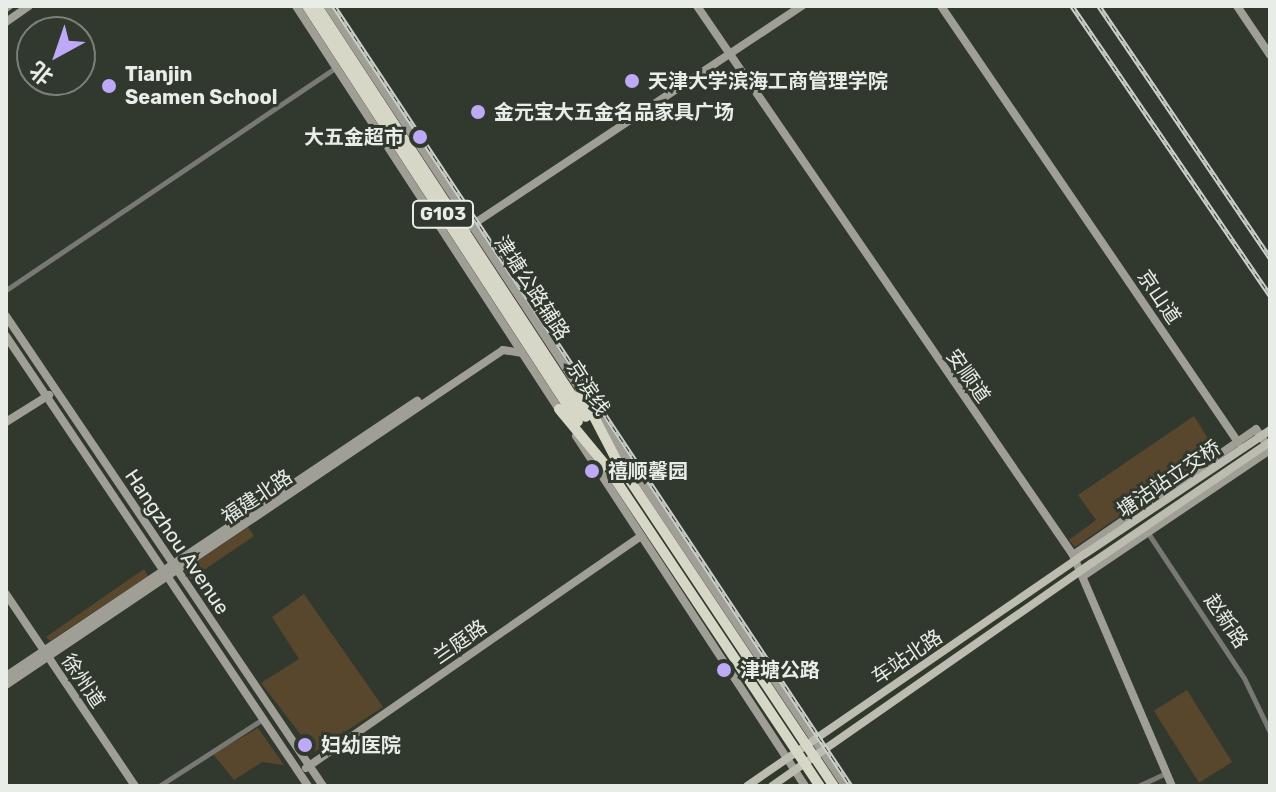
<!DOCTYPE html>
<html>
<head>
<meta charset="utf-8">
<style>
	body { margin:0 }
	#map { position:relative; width:1276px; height:792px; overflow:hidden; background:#31382e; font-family:Rubik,"Noto Sans SC",sans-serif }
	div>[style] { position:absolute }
	.green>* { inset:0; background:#59472d; transform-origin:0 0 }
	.street>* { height:5px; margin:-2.5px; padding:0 2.5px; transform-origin:2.5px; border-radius:2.5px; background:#797973 }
	.secondary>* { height:8px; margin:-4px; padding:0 4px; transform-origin:4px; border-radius:4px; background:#9f9f96 }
	.primary>* { height:8px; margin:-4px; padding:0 4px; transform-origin:4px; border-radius:4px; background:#bcbcb0 }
	.highway>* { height:10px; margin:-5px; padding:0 5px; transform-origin:5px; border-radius:5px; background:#d7d7c8 }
	.rail>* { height:5px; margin-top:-2.5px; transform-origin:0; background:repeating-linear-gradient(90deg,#31382e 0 6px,#cbd0c9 0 12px); box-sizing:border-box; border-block:2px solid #cbd0c9 }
	.primary-bridge>* { height:8px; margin:-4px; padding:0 4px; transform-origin:4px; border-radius:4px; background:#bcbcb0 }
	.highway-bridge>* { height:10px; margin:-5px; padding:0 5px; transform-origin:5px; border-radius:5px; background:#d7d7c8 }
	.dots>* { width:22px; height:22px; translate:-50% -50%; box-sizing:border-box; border:4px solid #31382e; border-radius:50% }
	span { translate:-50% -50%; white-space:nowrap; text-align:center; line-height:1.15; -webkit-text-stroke:6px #31382e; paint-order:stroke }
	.shield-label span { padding:2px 6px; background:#31382e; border:2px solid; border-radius:6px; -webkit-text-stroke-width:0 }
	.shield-label { font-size:18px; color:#e9ede7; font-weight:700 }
	.poi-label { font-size:20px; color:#e9ede7; font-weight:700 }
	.left { translate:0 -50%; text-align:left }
	.right { translate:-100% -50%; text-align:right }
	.street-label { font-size:20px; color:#e9ede7 }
	.frame { position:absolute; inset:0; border:8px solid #e9ede7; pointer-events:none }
	.north { position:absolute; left:16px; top:16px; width:80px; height:80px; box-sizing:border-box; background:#31382e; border:2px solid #7b8078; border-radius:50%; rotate:220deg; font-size:22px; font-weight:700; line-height:32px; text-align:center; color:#e9ede7 }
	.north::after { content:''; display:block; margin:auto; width:28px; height:36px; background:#bda9f5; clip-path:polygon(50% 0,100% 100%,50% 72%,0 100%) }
</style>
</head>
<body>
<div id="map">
	<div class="green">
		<i style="clip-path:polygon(1194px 416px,1215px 450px,1075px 547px,1069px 540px,1096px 520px,1078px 495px)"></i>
		<i style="left:248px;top:527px;width:11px;height:77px;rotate:56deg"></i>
		<i style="clip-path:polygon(144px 569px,148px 576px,50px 641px,46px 637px)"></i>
		<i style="clip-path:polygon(304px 594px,383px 707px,314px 752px,261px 683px,299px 659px,272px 617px)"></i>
		<i style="left:1187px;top:690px;width:85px;height:39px;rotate:58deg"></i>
		<i style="clip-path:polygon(258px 728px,284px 765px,262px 762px,234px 780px,213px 754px)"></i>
	</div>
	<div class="street">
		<i style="left:6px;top:290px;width:399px;rotate:-34deg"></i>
		<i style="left:1148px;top:533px;width:174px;rotate:56.5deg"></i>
		<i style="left:1244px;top:678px;width:60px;rotate:64.3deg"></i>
		<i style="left:159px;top:786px;width:124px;rotate:-32.8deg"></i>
		<i style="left:1138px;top:786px;width:31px;rotate:-25deg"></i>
	</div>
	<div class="secondary">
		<i style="left:296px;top:6px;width:487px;rotate:56.9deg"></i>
		<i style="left:328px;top:6px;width:463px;rotate:56.7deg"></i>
		<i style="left:697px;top:6px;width:665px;rotate:55.59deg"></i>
		<i style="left:1073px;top:555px;width:251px;rotate:66.8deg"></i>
		<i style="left:941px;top:6px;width:528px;rotate:55.74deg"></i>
		<i style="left:1237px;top:6px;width:59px;rotate:56deg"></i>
		<i style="left:6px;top:8px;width:4px;rotate:-34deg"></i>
		<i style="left:6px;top:22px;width:28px;rotate:-35deg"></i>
		<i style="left:469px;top:227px;width:400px;rotate:-33.6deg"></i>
		<i style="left:6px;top:316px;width:567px;rotate:56deg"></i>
		<i style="left:6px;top:336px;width:542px;rotate:56.13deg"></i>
		<i style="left:601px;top:421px;width:439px;rotate:56.2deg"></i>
		<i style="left:6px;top:422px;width:51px;rotate:-32.1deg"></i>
		<i style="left:576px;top:436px;width:418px;rotate:56.8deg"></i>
		<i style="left:1073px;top:555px;width:222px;rotate:-34.5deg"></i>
		<i style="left:1256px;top:429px;width:25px;rotate:56deg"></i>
		<i style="left:1270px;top:450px;width:225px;rotate:146deg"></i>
		<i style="left:6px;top:594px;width:231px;rotate:56.1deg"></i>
		<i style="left:6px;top:676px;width:495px;rotate:-33.8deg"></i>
		<i style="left:6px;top:685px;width:599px;rotate:-33.98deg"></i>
		<i style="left:503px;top:350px;width:18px;rotate:9deg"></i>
		<i style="left:306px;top:768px;width:405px;rotate:-34.7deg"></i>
	</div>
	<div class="primary">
		<i style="left:747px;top:786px;width:410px;rotate:-34.5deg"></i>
		<i style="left:772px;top:786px;width:390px;rotate:-34.9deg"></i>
	</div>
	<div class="highway">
		<i style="left:580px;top:390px;width:80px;rotate:62.5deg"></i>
		<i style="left:559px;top:409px;width:75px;rotate:50.4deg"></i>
	</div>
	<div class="rail">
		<i style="left:334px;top:6px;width:936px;rotate:56.46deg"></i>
		<i style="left:1072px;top:6px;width:350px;rotate:55.6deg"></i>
		<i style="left:1099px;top:6px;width:305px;rotate:55.8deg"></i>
	</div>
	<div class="primary-bridge">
		<i style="left:1085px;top:554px;width:223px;rotate:-33.8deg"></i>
		<i style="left:1092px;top:563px;width:215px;rotate:-34.2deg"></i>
	</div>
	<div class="highway-bridge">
		<i style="left:307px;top:6px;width:496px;rotate:56.9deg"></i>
		<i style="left:317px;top:6px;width:491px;rotate:56.8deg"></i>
		<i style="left:617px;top:461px;width:391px;rotate:56.3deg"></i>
		<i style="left:607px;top:467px;width:384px;rotate:56.3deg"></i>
	</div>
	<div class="dots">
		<i style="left:632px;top:81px;background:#bda9f5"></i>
		<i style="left:109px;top:86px;background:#bda9f5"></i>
		<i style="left:478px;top:112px;background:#bda9f5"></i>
		<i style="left:420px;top:137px;background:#bda9f5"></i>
		<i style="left:592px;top:471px;background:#bda9f5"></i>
		<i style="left:724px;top:670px;background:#bda9f5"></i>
		<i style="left:305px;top:745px;background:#bda9f5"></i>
	</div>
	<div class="shield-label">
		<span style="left:443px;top:214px">G103</span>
	</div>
	<div class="poi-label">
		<span class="left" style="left:125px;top:86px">Tianjin<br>Seamen School</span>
		<span class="left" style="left:648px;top:81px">天津大学滨海工商管理学院</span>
		<span class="left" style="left:494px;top:112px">金元宝大五金名品家具广场</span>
		<span class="right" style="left:404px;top:137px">大五金超市</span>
		<span class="left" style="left:608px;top:471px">禧顺馨园</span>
		<span class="left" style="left:740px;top:670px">津塘公路</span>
		<span class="left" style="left:321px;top:745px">妇幼医院</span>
	</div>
	<div class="street-label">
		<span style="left:532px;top:288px;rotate:57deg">津塘公路辅路</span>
		<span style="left:1159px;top:297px;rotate:56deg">京山道</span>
		<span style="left:968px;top:376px;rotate:55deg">安顺道</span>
		<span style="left:588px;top:388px;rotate:57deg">京滨线</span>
		<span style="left:1169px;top:479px;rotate:-34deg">塘沽站立交桥</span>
		<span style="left:257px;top:497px;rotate:-34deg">福建北路</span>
		<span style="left:177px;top:542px;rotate:56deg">Hangzhou Avenue</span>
		<span style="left:1226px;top:621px;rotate:56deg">赵新路</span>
		<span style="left:460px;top:642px;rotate:-35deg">兰庭路</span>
		<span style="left:907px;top:657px;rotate:-34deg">车站北路</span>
		<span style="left:83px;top:681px;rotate:56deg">徐州道</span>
	</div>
	<div class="frame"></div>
	<div class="north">北</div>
</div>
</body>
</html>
